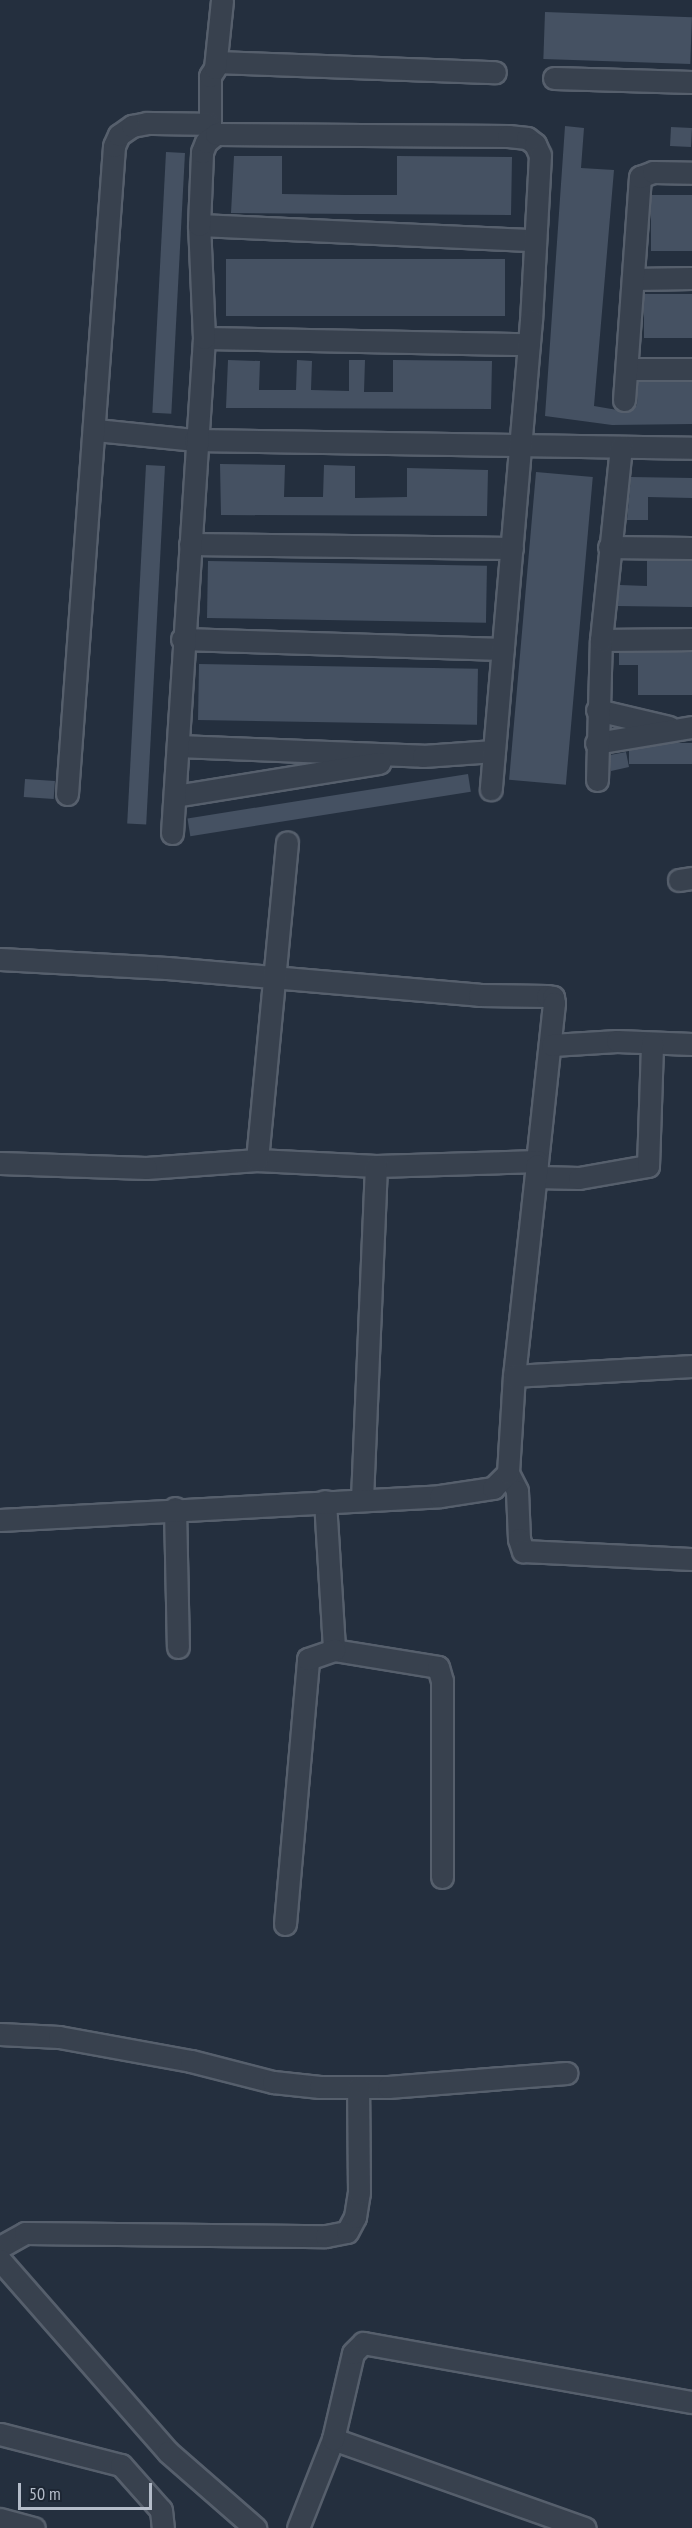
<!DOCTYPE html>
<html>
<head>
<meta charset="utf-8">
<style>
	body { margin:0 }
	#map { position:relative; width:692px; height:2528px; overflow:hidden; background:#242f3e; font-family:"PT Sans Narrow",sans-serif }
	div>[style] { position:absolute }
	.building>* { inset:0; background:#455162; transform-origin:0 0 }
	.roads { filter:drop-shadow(2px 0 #565f6c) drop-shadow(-2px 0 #565f6c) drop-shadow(0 2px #565f6c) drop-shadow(0 -2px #565f6c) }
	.minor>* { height:21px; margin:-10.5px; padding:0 10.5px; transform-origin:10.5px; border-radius:10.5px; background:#38414e }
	span { translate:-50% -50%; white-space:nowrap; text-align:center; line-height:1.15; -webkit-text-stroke:6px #1d2633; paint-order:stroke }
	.scale { position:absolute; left:18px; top:2483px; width:134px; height:27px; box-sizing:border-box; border:3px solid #b4bcc9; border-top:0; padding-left:8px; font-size:18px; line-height:21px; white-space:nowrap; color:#b4bcc9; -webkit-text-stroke:4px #1d2633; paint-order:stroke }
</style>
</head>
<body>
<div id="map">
	<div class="building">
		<i style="left:545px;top:12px;width:147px;height:47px;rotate:2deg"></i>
		<i style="clip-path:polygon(565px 126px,584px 128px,581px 168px,614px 170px,594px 406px,629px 412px,637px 405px,638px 382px,692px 382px,692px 424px,612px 425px,545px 416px)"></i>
		<i style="left:671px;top:127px;width:21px;height:19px;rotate:3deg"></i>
		<i style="left:166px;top:152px;width:19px;height:261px;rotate:3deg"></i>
		<i style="clip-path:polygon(234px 156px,282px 156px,282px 194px,346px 195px,397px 195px,397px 156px,512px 157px,511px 215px,231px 213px)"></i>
		<i style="left:651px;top:195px;width:41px;height:56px"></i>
		<i style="left:226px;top:259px;width:279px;height:57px"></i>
		<i style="left:644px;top:294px;width:48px;height:44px"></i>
		<i style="clip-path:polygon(228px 360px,260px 361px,259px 390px,296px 390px,297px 360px,312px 361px,311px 390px,349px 391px,349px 360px,365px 360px,364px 392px,393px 392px,393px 360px,492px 361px,491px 409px,226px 408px)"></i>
		<i style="clip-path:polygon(220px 464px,285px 465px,284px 497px,323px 497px,324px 465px,355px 466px,355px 498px,407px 497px,407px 468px,488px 470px,487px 516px,221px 515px)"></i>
		<i style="left:146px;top:465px;width:19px;height:359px;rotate:3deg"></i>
		<i style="left:536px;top:472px;width:57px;height:309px;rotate:5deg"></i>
		<i style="clip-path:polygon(631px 477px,692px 478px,692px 498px,648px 497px,648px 520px,627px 520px)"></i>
		<i style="clip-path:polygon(647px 560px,692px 561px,692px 607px,617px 606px,620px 585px,647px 586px)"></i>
		<i style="left:208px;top:561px;width:279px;height:57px;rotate:1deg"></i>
		<i style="clip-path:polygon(692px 652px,692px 695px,638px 695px,638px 665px,619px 665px,619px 653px)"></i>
		<i style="left:199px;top:664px;width:279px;height:56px;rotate:1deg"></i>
		<i style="left:692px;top:743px;width:21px;height:63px;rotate:90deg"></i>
		<i style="clip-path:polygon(626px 752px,629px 767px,611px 771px,610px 755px)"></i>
		<i style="left:468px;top:774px;width:18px;height:284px;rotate:81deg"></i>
		<i style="left:25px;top:779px;width:30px;height:18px;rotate:4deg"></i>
	</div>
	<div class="roads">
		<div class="minor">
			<i style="left:216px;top:62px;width:279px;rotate:2.1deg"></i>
			<i style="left:554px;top:78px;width:138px;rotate:1.7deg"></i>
			<i style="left:210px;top:137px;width:61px;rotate:-90deg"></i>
			<i style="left:210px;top:76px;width:9px;rotate:-58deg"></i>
			<i style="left:215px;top:68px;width:68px;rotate:-84.1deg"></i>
			<i style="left:199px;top:225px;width:336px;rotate:2.6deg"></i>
			<i style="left:633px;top:279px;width:59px;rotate:-1deg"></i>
			<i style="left:204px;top:338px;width:325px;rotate:1.1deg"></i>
			<i style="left:627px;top:369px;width:65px"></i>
			<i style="left:624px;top:400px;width:224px;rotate:-85.9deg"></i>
			<i style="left:640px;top:177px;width:14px;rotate:-21deg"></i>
			<i style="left:653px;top:172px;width:39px;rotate:1deg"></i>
			<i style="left:96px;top:430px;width:100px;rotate:5.8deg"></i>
			<i style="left:195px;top:440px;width:497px;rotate:0.9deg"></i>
			<i style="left:190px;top:544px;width:322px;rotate:0.7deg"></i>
			<i style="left:609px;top:547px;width:83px;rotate:0.7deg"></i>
			<i style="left:182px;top:639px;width:321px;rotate:1.8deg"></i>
			<i style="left:601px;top:640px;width:91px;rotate:-0.6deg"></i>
			<i style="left:597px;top:710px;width:74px;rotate:13.3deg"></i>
			<i style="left:596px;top:743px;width:97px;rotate:-9.5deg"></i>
			<i style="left:178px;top:746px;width:245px;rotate:2.3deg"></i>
			<i style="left:423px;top:756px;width:71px;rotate:-4deg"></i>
			<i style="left:597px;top:780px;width:140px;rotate:-88.4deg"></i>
			<i style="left:601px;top:640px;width:194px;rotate:-84.1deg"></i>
			<i style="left:67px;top:794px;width:650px;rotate:-85.85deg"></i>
			<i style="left:114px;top:146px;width:12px;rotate:-66deg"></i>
			<i style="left:119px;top:135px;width:16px;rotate:-35deg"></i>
			<i style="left:132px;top:126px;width:15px;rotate:-11deg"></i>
			<i style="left:147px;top:123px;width:61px;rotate:0.9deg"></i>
			<i style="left:175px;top:796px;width:207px;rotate:-9.2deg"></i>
			<i style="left:172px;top:833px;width:496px;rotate:-86.3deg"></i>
			<i style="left:204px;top:338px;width:113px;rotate:-92.5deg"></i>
			<i style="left:199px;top:225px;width:73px;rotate:-87.6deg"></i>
			<i style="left:202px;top:152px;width:11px;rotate:-68deg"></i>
			<i style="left:206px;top:142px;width:13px;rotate:-39deg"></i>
			<i style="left:216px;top:134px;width:292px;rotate:0.4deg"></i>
			<i style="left:508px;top:136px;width:19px;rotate:6deg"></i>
			<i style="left:527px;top:138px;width:10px;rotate:37deg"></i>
			<i style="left:535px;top:144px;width:12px;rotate:66deg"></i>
			<i style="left:540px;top:155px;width:165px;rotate:93.1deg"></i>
			<i style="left:531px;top:320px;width:471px;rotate:94.9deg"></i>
			<i style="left:679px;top:880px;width:13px;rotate:-9deg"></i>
			<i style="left:0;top:959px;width:167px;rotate:3.1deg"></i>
			<i style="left:167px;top:968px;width:313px;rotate:4.9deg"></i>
			<i style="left:479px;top:995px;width:68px;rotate:0.8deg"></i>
			<i style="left:547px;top:996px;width:6px;rotate:9deg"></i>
			<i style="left:553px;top:997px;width:6px;rotate:81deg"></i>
			<i style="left:554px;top:1003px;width:159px;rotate:96.1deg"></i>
			<i style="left:537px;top:1161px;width:161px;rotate:178.2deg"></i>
			<i style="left:376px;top:1166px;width:119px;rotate:-177.1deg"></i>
			<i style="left:257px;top:1160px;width:111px;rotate:175.9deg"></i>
			<i style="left:146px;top:1168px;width:146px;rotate:-178deg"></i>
			<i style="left:552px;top:1045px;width:65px;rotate:-3.5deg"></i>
			<i style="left:617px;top:1041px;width:75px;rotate:2.3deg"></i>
			<i style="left:257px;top:1160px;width:319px;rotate:-84.6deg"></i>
			<i style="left:536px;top:1177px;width:43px;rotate:1.3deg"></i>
			<i style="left:579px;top:1178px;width:70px;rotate:-9.9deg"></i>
			<i style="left:648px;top:1166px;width:123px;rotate:-88.1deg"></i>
			<i style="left:514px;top:1376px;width:212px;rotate:-83.8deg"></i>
			<i style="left:508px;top:1473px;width:20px;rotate:63deg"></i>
			<i style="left:517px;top:1491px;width:48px;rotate:87.6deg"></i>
			<i style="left:519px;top:1539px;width:13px;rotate:72deg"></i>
			<i style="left:523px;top:1551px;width:169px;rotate:2.7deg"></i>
			<i style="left:362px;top:1499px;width:333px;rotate:-87.6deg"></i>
			<i style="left:325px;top:1501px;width:149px;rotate:86.5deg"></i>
			<i style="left:334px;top:1650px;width:105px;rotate:9.3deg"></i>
			<i style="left:438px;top:1667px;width:15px;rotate:74deg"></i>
			<i style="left:442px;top:1681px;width:196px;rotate:90deg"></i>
			<i style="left:175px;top:1508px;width:139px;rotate:88.8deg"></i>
			<i style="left:0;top:1520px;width:441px;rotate:-3.1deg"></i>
			<i style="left:440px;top:1496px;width:54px;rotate:-8.6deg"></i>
			<i style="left:493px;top:1488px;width:21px;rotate:-45deg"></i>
			<i style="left:508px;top:1473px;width:97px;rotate:-86.5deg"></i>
			<i style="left:514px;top:1376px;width:178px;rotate:-3.2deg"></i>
			<i style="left:285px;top:1924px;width:266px;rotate:-85deg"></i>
			<i style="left:308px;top:1659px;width:28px;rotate:-19deg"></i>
			<i style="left:0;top:2034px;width:59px;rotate:2.9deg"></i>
			<i style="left:59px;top:2037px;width:134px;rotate:10.3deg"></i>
			<i style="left:191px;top:2061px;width:85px;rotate:14.4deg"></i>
			<i style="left:273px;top:2082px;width:47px;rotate:6.1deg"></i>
			<i style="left:320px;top:2087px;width:68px"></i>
			<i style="left:388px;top:2087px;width:179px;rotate:-4.5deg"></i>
			<i style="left:0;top:2247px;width:29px;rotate:-29deg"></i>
			<i style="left:25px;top:2233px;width:301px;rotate:0.6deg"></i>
			<i style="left:326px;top:2236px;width:21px;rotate:-11deg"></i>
			<i style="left:347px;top:2232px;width:17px;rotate:-62deg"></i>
			<i style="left:355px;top:2217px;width:24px;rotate:-81deg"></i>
			<i style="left:359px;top:2193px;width:106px;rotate:-90.5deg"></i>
			<i style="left:0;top:2260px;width:255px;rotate:48.8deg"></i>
			<i style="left:168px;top:2452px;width:116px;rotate:41.1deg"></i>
			<i style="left:0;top:2434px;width:125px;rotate:14.4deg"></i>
			<i style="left:121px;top:2465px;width:60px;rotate:48.4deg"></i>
			<i style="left:161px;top:2510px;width:18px;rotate:84deg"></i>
			<i style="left:333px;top:2439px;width:267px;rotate:19.5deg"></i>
			<i style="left:0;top:2519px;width:35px;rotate:15deg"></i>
			<i style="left:298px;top:2528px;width:96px;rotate:-68.5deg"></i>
			<i style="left:333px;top:2439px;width:88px;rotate:-76.9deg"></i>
			<i style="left:353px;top:2353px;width:14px;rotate:-45deg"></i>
			<i style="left:363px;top:2343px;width:334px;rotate:10.2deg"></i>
		</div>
	</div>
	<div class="scale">50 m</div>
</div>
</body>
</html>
